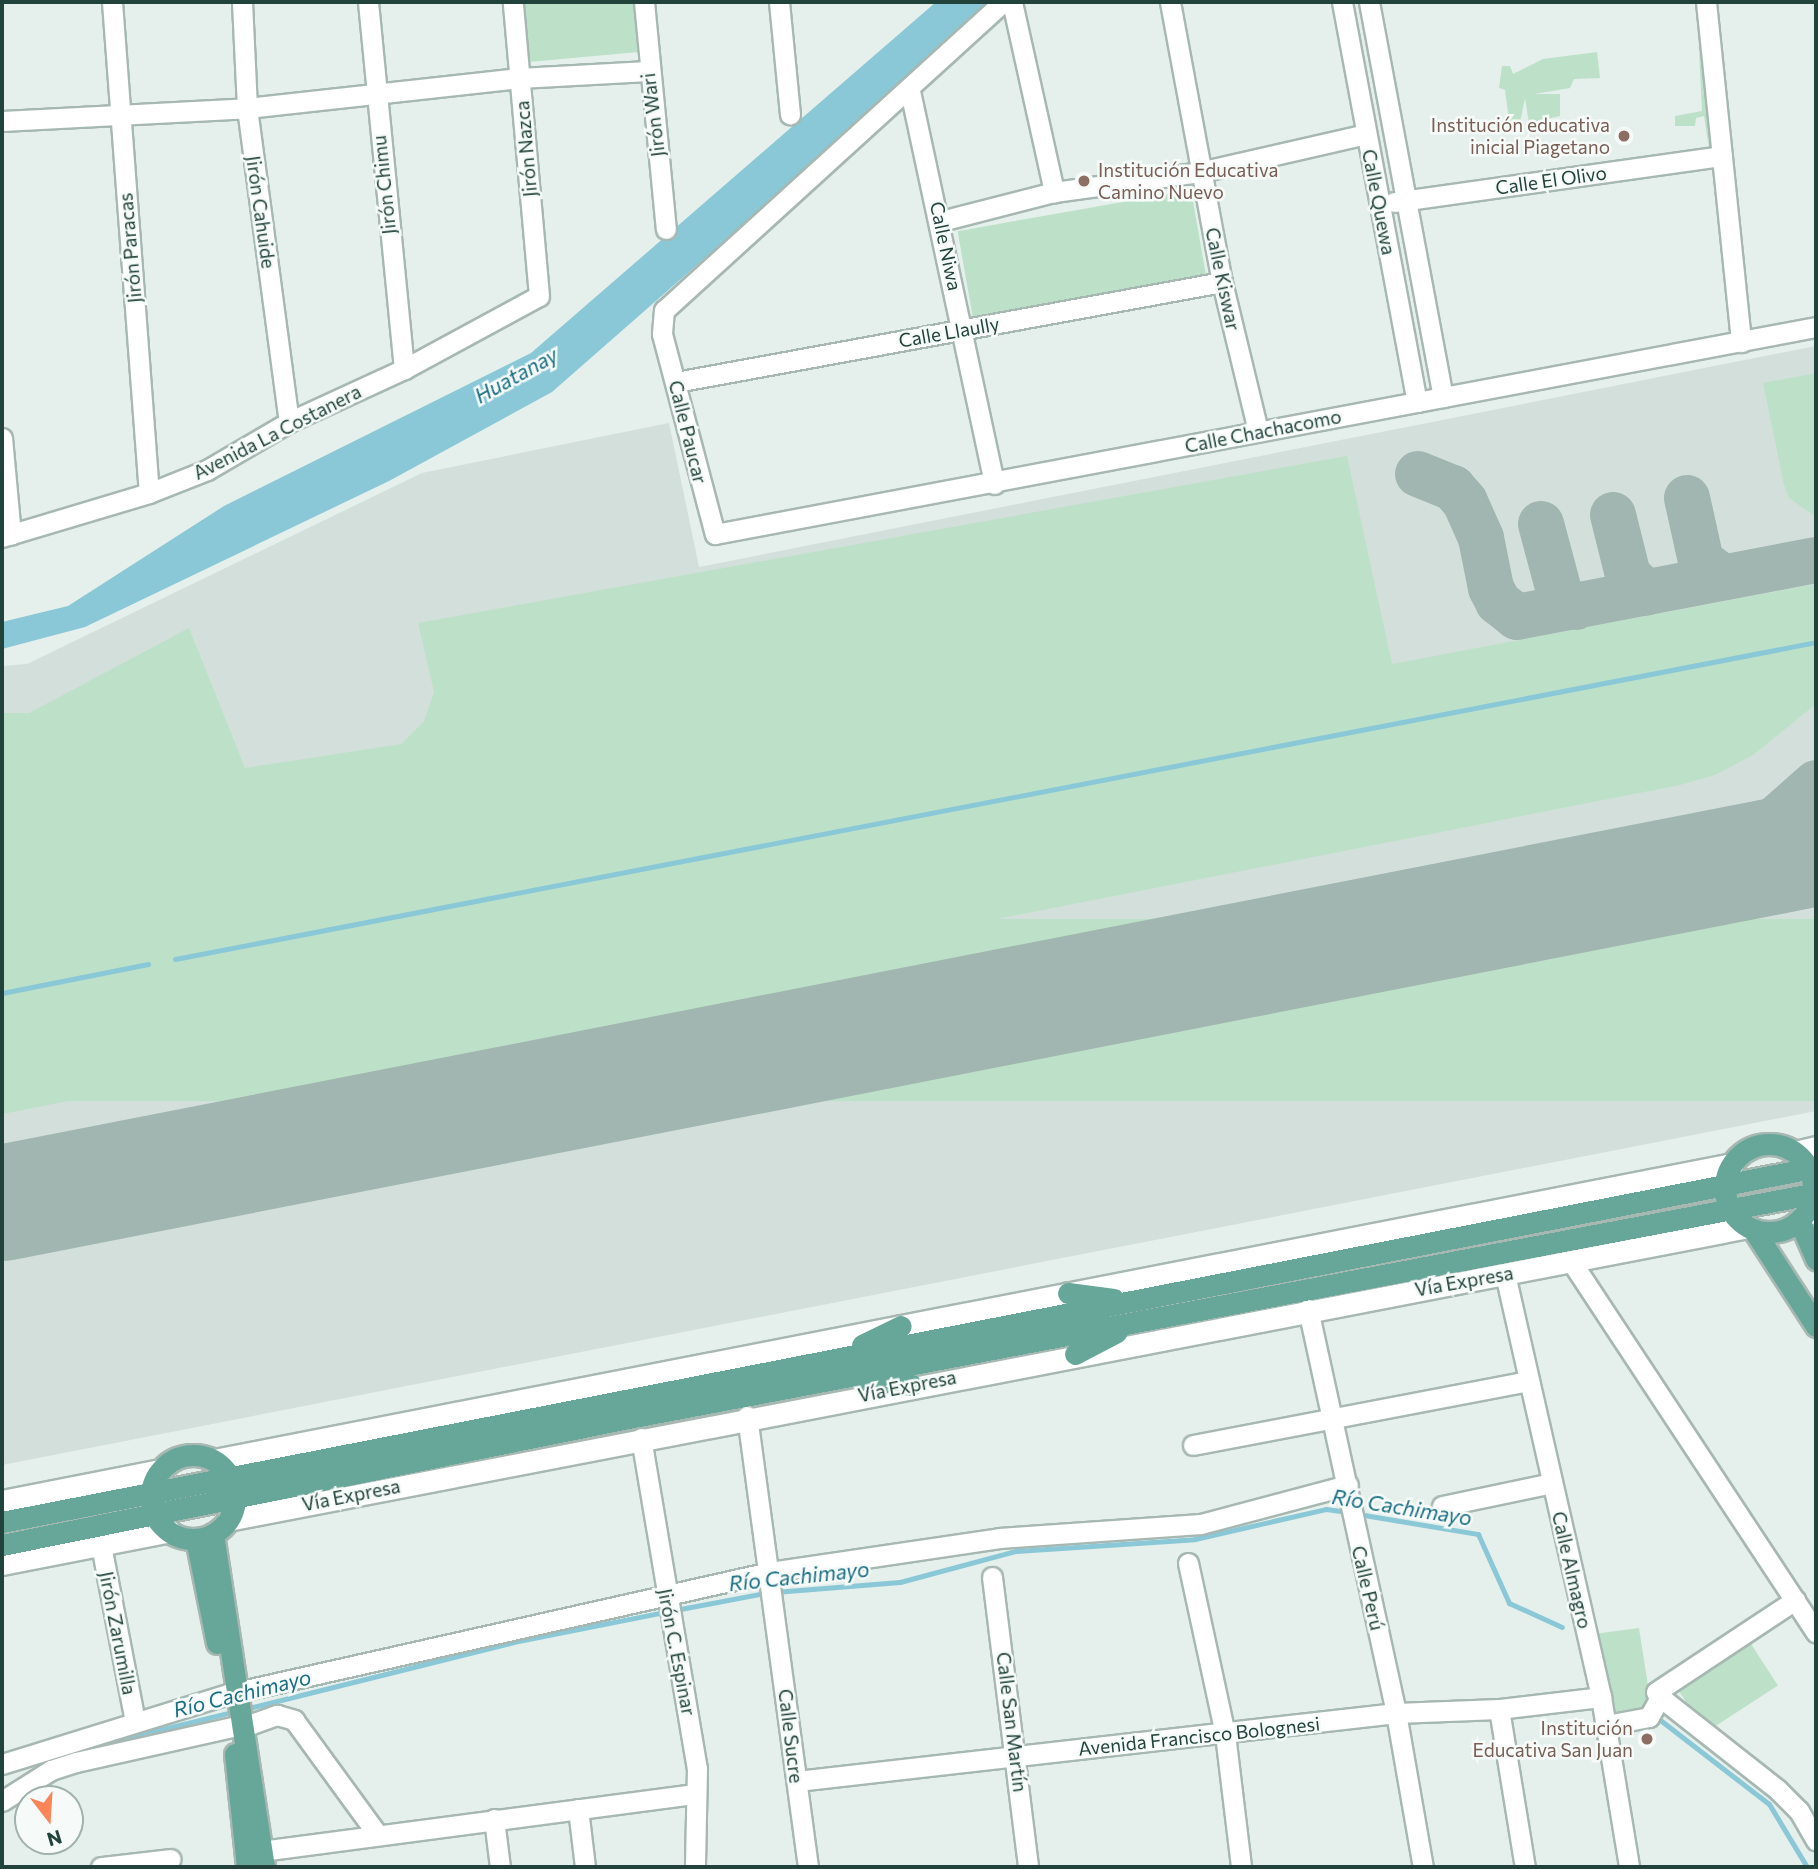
<!DOCTYPE html>
<html>
<head>
<meta charset="utf-8">
<style>
	body { margin:0 }
	#map { position:relative; width:1818px; height:1869px; overflow:hidden; background:#e5efeb; font-family:Commissioner,sans-serif }
	div>[style] { position:absolute }
	.built>* { inset:0; background:#d3dfda }
	.green>* { inset:0; background:#bde1c8; transform-origin:0 0 }
	.water>* { inset:0; background:#8ac8d7 }
	.stream>* { height:5px; margin:-2.5px; padding:0 2.5px; transform-origin:2.5px; border-radius:2.5px; background:#8ac8d7 }
	.taxiway>* { height:46px; margin:-23px; padding:0 23px; transform-origin:23px; border-radius:23px; background:#a1b6b0 }
	.runway>* { height:116px; margin:-58px; padding:0 58px; transform-origin:58px; border-radius:58px; background:#a1b6b0 }
	.roads { filter:drop-shadow(2px 0 #a7b8b3) drop-shadow(-2px 0 #a7b8b3) drop-shadow(0 2px #a7b8b3) drop-shadow(0 -2px #a7b8b3) }
	.street>* { height:19px; margin:-9.5px; padding:0 9.5px; transform-origin:9.5px; border-radius:9.5px; background:#fff }
	.secondary>* { height:21px; margin:-10.5px; padding:0 10.5px; transform-origin:10.5px; border-radius:10.5px; background:#fff }
	.primary>* { height:21px; margin:-10.5px; padding:0 10.5px; transform-origin:10.5px; border-radius:10.5px; background:#67a799 }
	.primary>.ring { margin:-10.5px; padding:0; box-sizing:content-box; background:none; border:21px solid #67a799; border-radius:50% }
	.dots>* { width:19px; height:19px; translate:-50% -50%; box-sizing:border-box; border:4px solid #f6fbf9; border-radius:50% }
	span { translate:-50% -50%; white-space:nowrap; text-align:center; line-height:1.15; -webkit-text-stroke:5px #f6fbf9; paint-order:stroke }
	.street-label { font-size:19px; color:#22433b }
	.education-label { font-size:19px; color:#785e54 }
	.right { translate:-100% -50%; text-align:right }
	.left { translate:0 -50%; text-align:left }
	.water-label { font-size:21px; color:#186e83; font-style:italic }
	.frame { position:absolute; inset:0; border:4px solid #22433b; pointer-events:none }
	.north { position:absolute; left:14px; top:1785px; width:70px; height:70px; box-sizing:border-box; background:#f6fbf9; border:2px solid #a1b1ad; border-radius:50%; rotate:163deg; font-size:19px; font-weight:700; line-height:28px; text-align:center; color:#22433b }
	.north::after { content:''; display:block; margin:auto; width:24px; height:32px; background:#fa8558; clip-path:polygon(50% 0,100% 100%,50% 72%,0 100%) }
</style>
</head>
<body>
<div id="map">
	<div class="built">
		<i style="clip-path:polygon(1816px 346px,1816px 1111px,2px 1465px,2px 666px,27px 664px,422px 473px,669px 423px,699px 567px)"></i>
	</div>
	<div class="green">
		<i style="clip-path:polygon(524px 2px,633px 2px,638px 52px,529px 62px)"></i>
		<i style="clip-path:polygon(1705px 25px,1722px 156px,1710px 154px,1704px 116px,1696px 118px,1695px 126px,1675px 126px,1675px 116px,1702px 111px,1698px 29px)"></i>
		<i style="clip-path:polygon(1597px 52px,1600px 78px,1574px 79px,1570px 88px,1534px 94px,1560px 94px,1560px 116px,1529px 123px,1525px 98px,1519px 127px,1510px 128px,1505px 90px,1499px 88px,1502px 66px,1510px 66px,1513px 74px,1543px 59px)"></i>
		<i style="left:1191px;top:190px;width:91px;height:237px;rotate:80deg"></i>
		<i style="clip-path:polygon(1816px 373px,1816px 517px,1789px 498px,1784px 485px,1763px 383px)"></i>
		<i style="clip-path:polygon(1347px 456px,1392px 664px,1816px 584px,1816px 704px,1753px 755px,1715px 775px,1680px 785px,2px 1114px,2px 713px,29px 713px,189px 628px,245px 768px,401px 744px,424px 721px,434px 692px,418px 623px)"></i>
		<i style="left:1816px;top:919px;width:182px;height:1848px;rotate:90deg"></i>
		<i style="clip-path:polygon(1639px 1628px,1651px 1705px,1611px 1716px,1593px 1634px)"></i>
		<i style="left:1749px;top:1641px;width:53px;height:86px;rotate:57deg"></i>
	</div>
	<div class="water">
		<i style="clip-path:polygon(936px 2px,997px 2px,552px 392px,389px 481px,85px 627px,2px 649px,2px 622px,68px 606px,224px 506px,531px 353px)"></i>
	</div>
	<div class="stream">
		<i style="left:175px;top:959px;width:1671px;rotate:-10.93deg"></i>
		<i style="left:2px;top:993px;width:149px;rotate:-11.2deg"></i>
		<i style="left:1358px;top:1514px;width:122px;rotate:9.5deg"></i>
		<i style="left:1478px;top:1534px;width:76px;rotate:65.8deg"></i>
		<i style="left:1509px;top:1603px;width:58px;rotate:24.4deg"></i>
		<i style="left:775px;top:1592px;width:125px;rotate:-4.6deg"></i>
		<i style="left:900px;top:1582px;width:120px;rotate:-15deg"></i>
		<i style="left:1016px;top:1551px;width:179px;rotate:-3.8deg"></i>
		<i style="left:1195px;top:1539px;width:134px;rotate:-12.9deg"></i>
		<i style="left:1326px;top:1509px;width:22px;rotate:8deg"></i>
		<i style="left:675px;top:1610px;width:92px;rotate:-10.7deg"></i>
		<i style="left:245px;top:1709px;width:281px;rotate:-14deg"></i>
		<i style="left:518px;top:1641px;width:150px;rotate:-11.2deg"></i>
		<i style="left:1655px;top:1716px;width:144px;rotate:37.7deg"></i>
		<i style="left:1769px;top:1804px;width:74px;rotate:58.9deg"></i>
		<i style="left:82px;top:1749px;width:159px;rotate:-13.9deg"></i>
	</div>
	<div class="taxiway">
		<i style="left:1418px;top:474px;width:38px;rotate:22deg"></i>
		<i style="left:1453px;top:488px;width:18px;rotate:49deg"></i>
		<i style="left:1465px;top:502px;width:39px;rotate:66deg"></i>
		<i style="left:1481px;top:538px;width:51px;rotate:78.7deg"></i>
		<i style="left:1491px;top:588px;width:16px;rotate:63deg"></i>
		<i style="left:1498px;top:602px;width:24px;rotate:38deg"></i>
		<i style="left:1517px;top:617px;width:304px;rotate:-10.8deg"></i>
		<i style="left:1687px;top:498px;width:65px;rotate:77.5deg"></i>
		<i style="left:1701px;top:561px;width:26px;rotate:37deg"></i>
		<i style="left:1613px;top:515px;width:62px;rotate:76deg"></i>
		<i style="left:1628px;top:575px;width:25px;rotate:45deg"></i>
		<i style="left:1541px;top:524px;width:73px;rotate:75deg"></i>
		<i style="left:1560px;top:595px;width:20px;rotate:37deg"></i>
		<i style="left:1722px;top:866px;width:125px;rotate:-41.4deg"></i>
	</div>
	<div class="runway">
		<i style="left:2px;top:1203px;width:1848px;rotate:-11.07deg"></i>
	</div>
	<div class="roads">
		<div class="street">
			<i style="left:112px;top:2px;width:492px;rotate:85.7deg"></i>
			<i style="left:242px;top:2px;width:106px;rotate:87.3deg"></i>
			<i style="left:247px;top:108px;width:317px;rotate:82.4deg"></i>
			<i style="left:368px;top:2px;width:369px;rotate:84.4deg"></i>
			<i style="left:644px;top:2px;width:228px;rotate:84.5deg"></i>
			<i style="left:779px;top:2px;width:113px;rotate:84.4deg"></i>
			<i style="left:1003px;top:2px;width:458px;rotate:137.7deg"></i>
			<i style="left:664px;top:310px;width:24px;rotate:95deg"></i>
			<i style="left:662px;top:334px;width:207px;rotate:75.2deg"></i>
			<i style="left:715px;top:534px;width:1120px;rotate:-10.65deg"></i>
			<i style="left:1012px;top:2px;width:195px;rotate:77.5deg"></i>
			<i style="left:1170px;top:2px;width:285px;rotate:79.5deg"></i>
			<i style="left:1222px;top:282px;width:153px;rotate:76.4deg"></i>
			<i style="left:1342px;top:2px;width:407px;rotate:79.4deg"></i>
			<i style="left:1369px;top:2px;width:402px;rotate:79.4deg"></i>
			<i style="left:1706px;top:2px;width:342px;rotate:84.1deg"></i>
			<i style="left:910px;top:91px;width:402px;rotate:77.9deg"></i>
			<i style="left:2px;top:121px;width:245px;rotate:-3deg"></i>
			<i style="left:247px;top:108px;width:274px;rotate:-6.3deg"></i>
			<i style="left:519px;top:78px;width:129px;rotate:-3.1deg"></i>
			<i style="left:1394px;top:202px;width:331px;rotate:-8deg"></i>
			<i style="left:941px;top:221px;width:117px;rotate:-14.4deg"></i>
			<i style="left:1054px;top:192px;width:147px;rotate:-7.8deg"></i>
			<i style="left:1200px;top:172px;width:170px;rotate:-12.9deg"></i>
			<i style="left:676px;top:382px;width:555px;rotate:-10.38deg"></i>
			<i style="left:2px;top:438px;width:97px;rotate:84.7deg"></i>
			<i style="left:2px;top:537px;width:153px;rotate:-16.7deg"></i>
			<i style="left:149px;top:493px;width:62px;rotate:-21.6deg"></i>
			<i style="left:207px;top:470px;width:95px;rotate:-30.3deg"></i>
			<i style="left:289px;top:422px;width:127px;rotate:-24.7deg"></i>
			<i style="left:404px;top:369px;width:153px;rotate:-28.4deg"></i>
			<i style="left:539px;top:296px;width:295px;rotate:-95.1deg"></i>
			<i style="left:1571px;top:1261px;width:445px;rotate:56.6deg"></i>
			<i style="left:1505px;top:1274px;width:434px;rotate:77.2deg"></i>
			<i style="left:1601px;top:1697px;width:172px;rotate:80.6deg"></i>
			<i style="left:1308px;top:1309px;width:413px;rotate:77.7deg"></i>
			<i style="left:1396px;top:1713px;width:156px;rotate:80.1deg"></i>
			<i style="left:747px;top:1416px;width:455px;rotate:82.3deg"></i>
			<i style="left:641px;top:1438px;width:335px;rotate:80.4deg"></i>
			<i style="left:697px;top:1768px;width:99px;rotate:91.2deg"></i>
			<i style="left:1193px;top:1445px;width:342px;rotate:-10.8deg"></i>
			<i style="left:1442px;top:1506px;width:112px;rotate:-11.8deg"></i>
			<i style="left:101px;top:1545px;width:179px;rotate:79.1deg"></i>
			<i style="left:1188px;top:1563px;width:175px;rotate:77.8deg"></i>
			<i style="left:1225px;top:1734px;width:134px;rotate:83.1deg"></i>
			<i style="left:992px;top:1577px;width:292px;rotate:82.9deg"></i>
			<i style="left:1660px;top:1697px;width:150px;rotate:38.2deg"></i>
			<i style="left:1778px;top:1790px;width:30px;rotate:45deg"></i>
			<i style="left:1799px;top:1811px;width:34px;rotate:60deg"></i>
			<i style="left:1499px;top:1709px;width:160px;rotate:80.7deg"></i>
			<i style="left:1606px;top:1725px;width:44px;rotate:-10.5deg"></i>
			<i style="left:1649px;top:1717px;width:23px;rotate:-61deg"></i>
			<i style="left:1660px;top:1697px;width:6px;rotate:-129deg"></i>
			<i style="left:1656px;top:1692px;width:167px;rotate:-33.5deg"></i>
			<i style="left:246px;top:1726px;width:33px;rotate:-20deg"></i>
			<i style="left:277px;top:1715px;width:18px;rotate:16deg"></i>
			<i style="left:294px;top:1720px;width:142px;rotate:53.9deg"></i>
			<i style="left:2px;top:1764px;width:237px;rotate:-17.2deg"></i>
			<i style="left:228px;top:1694px;width:556px;rotate:-12.69deg"></i>
			<i style="left:770px;top:1572px;width:232px;rotate:-8.4deg"></i>
			<i style="left:999px;top:1538px;width:202px;rotate:-4deg"></i>
			<i style="left:1201px;top:1524px;width:152px;rotate:-14.9deg"></i>
			<i style="left:797px;top:1781px;width:603px;rotate:-6.48deg"></i>
			<i style="left:1396px;top:1713px;width:103px;rotate:-2.2deg"></i>
			<i style="left:1499px;top:1709px;width:103px;rotate:-6.7deg"></i>
			<i style="left:2px;top:1801px;width:58px;rotate:-32.3deg"></i>
			<i style="left:51px;top:1770px;width:26px;rotate:-18deg"></i>
			<i style="left:76px;top:1762px;width:160px;rotate:-12.6deg"></i>
			<i style="left:578px;top:1809px;width:58px;rotate:83.1deg"></i>
			<i style="left:494px;top:1819px;width:48px;rotate:82.9deg"></i>
			<i style="left:246px;top:1853px;width:451px;rotate:-7.5deg"></i>
			<i style="left:101px;top:1867px;width:70px;rotate:-6.5deg"></i>
		</div>
		<div class="secondary">
			<i style="left:1795px;top:1152px;width:22px;rotate:-13deg"></i>
			<i style="left:1804px;top:1214px;width:12px;rotate:-9deg"></i>
			<i style="left:214px;top:1460px;width:1547px;rotate:-11.03deg"></i>
			<i style="left:2px;top:1501px;width:161px;rotate:-11.1deg"></i>
			<i style="left:228px;top:1520px;width:1548px;rotate:-10.91deg"></i>
			<i style="left:2px;top:1564px;width:171px;rotate:-11.1deg"></i>
		</div>
		<div class="primary">
			<i class="ring" style="left:1725px;top:1144px;width:67px;height:67px"></i>
			<i style="left:1799px;top:1220px;width:43px;rotate:66.4deg"></i>
			<i style="left:1753px;top:1229px;width:116px;rotate:57deg"></i>
			<i style="left:1068px;top:1293px;width:46px;rotate:7.4deg"></i>
			<i style="left:862px;top:1345px;width:43px;rotate:-26deg"></i>
			<i style="left:1075px;top:1354px;width:47px;rotate:-27.6deg"></i>
			<i style="left:862px;top:1380px;width:50px;rotate:5.7deg"></i>
			<i class="ring" style="left:151px;top:1455px;width:63px;height:63px"></i>
			<i style="left:2px;top:1522px;width:1848px;rotate:-11.07deg"></i>
			<i style="left:213px;top:1534px;width:337px;rotate:81.3deg"></i>
			<i style="left:196px;top:1539px;width:106px;rotate:78.6deg"></i>
			<i style="left:2px;top:1545px;width:639px;rotate:-11.47deg"></i>
			<i style="left:628px;top:1418px;width:1209px;rotate:-10.72deg"></i>
			<i style="left:235px;top:1754px;width:114px;rotate:83.9deg"></i>
		</div>
	</div>
	<div class="dots">
		<i style="left:1624px;top:136px;background:#8d6e63"></i>
		<i style="left:1084px;top:181px;background:#8d6e63"></i>
		<i style="left:1647px;top:1739px;background:#8d6e63"></i>
	</div>
	<div class="street-label">
		<span style="left:653px;top:115px;rotate:-97deg">Jirón Wari</span>
		<span style="left:526px;top:149px;rotate:-95deg">Jirón Nazca</span>
		<span style="left:1551px;top:180px;rotate:-8deg">Calle El Olivo</span>
		<span style="left:384px;top:185px;rotate:-96deg">Jirón Chimu</span>
		<span style="left:1379px;top:202px;rotate:79deg">Calle Quewa</span>
		<span style="left:261px;top:212px;rotate:82deg">Jirón Cahuide</span>
		<span style="left:946px;top:246px;rotate:78deg">Calle Niwa</span>
		<span style="left:130px;top:248px;rotate:-95deg">Jirón Paracas</span>
		<span style="left:1223px;top:279px;rotate:78deg">Calle Kiswar</span>
		<span style="left:949px;top:332px;rotate:-10deg">Calle Llaully</span>
		<span style="left:1263px;top:431px;rotate:-11deg">Calle Chachacomo</span>
		<span style="left:277px;top:432px;rotate:-27deg">Avenida La Costanera</span>
		<span style="left:688px;top:432px;rotate:76deg">Calle Paucar</span>
		<span style="left:1464px;top:1281px;rotate:-10deg">Vía Expresa</span>
		<span style="left:907px;top:1386px;rotate:-11deg">Vía Expresa</span>
		<span style="left:351px;top:1495px;rotate:-11deg">Vía Expresa</span>
		<span style="left:1572px;top:1570px;rotate:77deg">Calle Almagro</span>
		<span style="left:1368px;top:1588px;rotate:77deg">Calle Perú</span>
		<span style="left:118px;top:1633px;rotate:79deg">Jirón Zarumilla</span>
		<span style="left:677px;top:1652px;rotate:79deg">Jirón C. Espinar</span>
		<span style="left:1012px;top:1722px;rotate:83deg">Calle San Martín</span>
		<span style="left:791px;top:1736px;rotate:83deg">Calle Sucre</span>
		<span style="left:1199px;top:1736px;rotate:-6deg">Avenida Francisco Bolognesi</span>
	</div>
	<div class="education-label">
		<span class="right" style="left:1610px;top:136px">Institución educativa<br>inicial Piagetano</span>
		<span class="left" style="left:1098px;top:181px">Institución Educativa<br>Camino Nuevo</span>
		<span class="right" style="left:1633px;top:1739px">Institución<br>Educativa San Juan</span>
	</div>
	<div class="water-label">
		<span style="left:516px;top:375px;rotate:-29deg">Huatanay</span>
		<span style="left:1402px;top:1507px;rotate:9deg">Río Cachimayo</span>
		<span style="left:799px;top:1576px;rotate:-6deg">Río Cachimayo</span>
		<span style="left:242px;top:1693px;rotate:-14deg">Río Cachimayo</span>
	</div>
	<div class="frame"></div>
	<div class="north">N</div>
</div>
</body>
</html>
